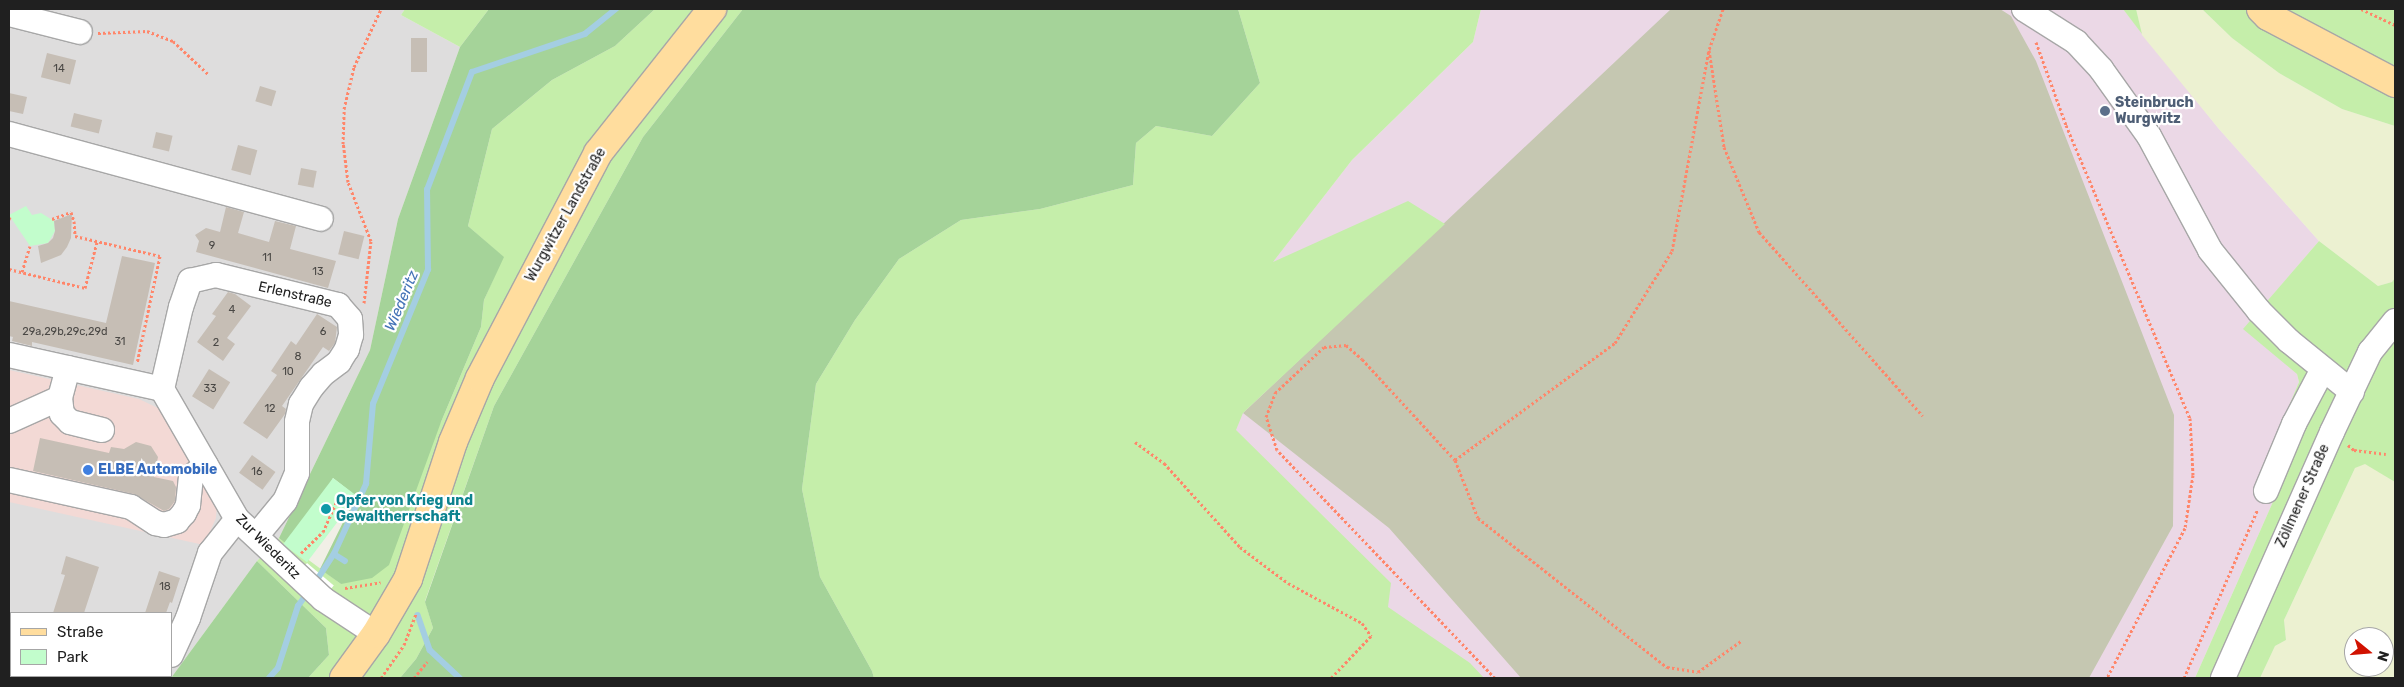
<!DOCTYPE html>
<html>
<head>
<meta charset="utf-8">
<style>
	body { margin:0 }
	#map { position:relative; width:2404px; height:687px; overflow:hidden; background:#f1efe6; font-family:Rubik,sans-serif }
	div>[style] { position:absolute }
	.residential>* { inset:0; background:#dedddd }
	.commercial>* { inset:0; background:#f3d9d5 }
	.industrial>* { inset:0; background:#ebd8e6 }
	.construction>* { inset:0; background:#c5c7b1 }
	.farmland>* { inset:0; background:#ecf1d1 }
	.grass>* { inset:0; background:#c5eeaa }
	.forest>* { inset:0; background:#a5d399 }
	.park>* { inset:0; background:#c2fdcc; transform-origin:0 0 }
	.pier>* { inset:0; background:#fff; transform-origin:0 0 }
	.stream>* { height:5.5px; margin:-2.75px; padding:0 2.75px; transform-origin:2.75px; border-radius:2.75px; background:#a4cee2 }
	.building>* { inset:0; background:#c6beb5; transform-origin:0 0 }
	.path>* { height:3px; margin-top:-1.5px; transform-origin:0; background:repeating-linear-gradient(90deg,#ff866a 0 2.5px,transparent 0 5px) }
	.roads { filter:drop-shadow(1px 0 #a7a7a7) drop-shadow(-1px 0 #a7a7a7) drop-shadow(0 1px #a7a7a7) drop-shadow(0 -1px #a7a7a7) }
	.minor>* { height:24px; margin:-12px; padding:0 12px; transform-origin:12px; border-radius:12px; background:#fff }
	.major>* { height:28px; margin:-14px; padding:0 14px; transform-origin:14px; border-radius:14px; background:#ffdd9e }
	.dots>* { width:14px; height:14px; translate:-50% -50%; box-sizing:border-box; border:2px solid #fff; border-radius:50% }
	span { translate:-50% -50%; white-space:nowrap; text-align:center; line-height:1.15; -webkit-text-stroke:4.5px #fff; paint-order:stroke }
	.number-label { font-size:11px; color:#4a4845 }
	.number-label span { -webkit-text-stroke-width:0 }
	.service-label { font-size:14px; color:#4e5e75; font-weight:700 }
	.left { translate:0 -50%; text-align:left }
	.street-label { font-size:14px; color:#202020 }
	.shop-label { font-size:14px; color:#366cbe; font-weight:700 }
	.culture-label { font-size:14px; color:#0d838f; font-weight:700 }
	.water-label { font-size:15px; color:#4574b7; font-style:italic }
	.frame { position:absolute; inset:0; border:10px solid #202020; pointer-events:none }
	.legend { position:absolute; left:10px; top:612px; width:162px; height:65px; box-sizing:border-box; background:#fff; border:1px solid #a6a6a6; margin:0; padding:6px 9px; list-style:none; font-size:15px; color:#202020 }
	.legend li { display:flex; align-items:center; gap:10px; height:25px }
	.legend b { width:25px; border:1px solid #a6a6a6 }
	.north { position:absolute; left:2344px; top:627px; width:50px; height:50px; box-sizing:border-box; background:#fff; border:1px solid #a6a6a6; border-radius:50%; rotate:107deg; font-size:14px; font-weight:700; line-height:20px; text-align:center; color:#202020 }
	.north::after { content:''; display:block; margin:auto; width:18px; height:22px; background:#d11200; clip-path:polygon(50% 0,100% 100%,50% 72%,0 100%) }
</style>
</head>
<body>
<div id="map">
	<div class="residential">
		<i style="clip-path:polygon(evenodd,9px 9px,405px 9px,401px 15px,460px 47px,398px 219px,370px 350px,279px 538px,257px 561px,171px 678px,9px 678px,9px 9px,11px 613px,171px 613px,171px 676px,11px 676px,11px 613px)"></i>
	</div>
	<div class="commercial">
		<i style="clip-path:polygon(9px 370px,139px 399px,162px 410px,217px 504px,216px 518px,204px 545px,9px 502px)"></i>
	</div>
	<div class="industrial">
		<i style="clip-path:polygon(1481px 9px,2123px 9px,2219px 129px,2319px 241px,2259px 311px,2297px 374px,2299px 382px,2255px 487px,2276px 495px,2195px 678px,1379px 678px,1424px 633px,1222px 491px,1272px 263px,1352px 160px,1473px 42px)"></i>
	</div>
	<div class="construction">
		<i style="clip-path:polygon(1671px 9px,2000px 9px,2011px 16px,2036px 61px,2174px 415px,2173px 526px,2089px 678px,1521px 678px,1389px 528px,1243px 413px)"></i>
	</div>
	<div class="farmland">
		<i style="clip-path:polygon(2136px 9px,2202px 9px,2232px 38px,2279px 73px,2342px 109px,2395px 126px,2395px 278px,2392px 282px,2378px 286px,2319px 241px,2219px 129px,2142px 35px)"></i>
		<i style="clip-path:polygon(evenodd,2365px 463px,2395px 482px,2395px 678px,2260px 678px,2275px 646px,2286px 640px,2284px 620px,2355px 468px,2365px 463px,2354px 637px,2384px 637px,2384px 667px,2354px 667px,2354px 637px)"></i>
	</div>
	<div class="grass">
		<i style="clip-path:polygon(405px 9px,489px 9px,460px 47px,401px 15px)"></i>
		<i style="clip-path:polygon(655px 9px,743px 9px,643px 137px,494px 406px,425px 601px,433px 628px,416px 659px,400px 678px,308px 678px,329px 655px,326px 628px,257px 561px,279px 538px,341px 584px,441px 422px,481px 327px,484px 300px,503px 257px,468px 226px,492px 129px,552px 80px,615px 46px)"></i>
		<i style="clip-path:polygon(1238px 9px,1481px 9px,1473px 42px,1352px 160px,1273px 262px,1408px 201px,1445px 224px,1243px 413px,1236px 430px,1391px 583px,1388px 607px,1470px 663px,1484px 678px,874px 678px,872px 671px,820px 577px,802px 489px,816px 384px,855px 320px,899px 259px,961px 220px,1040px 209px,1133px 185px,1136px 143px,1156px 126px,1212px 136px,1260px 83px)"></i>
		<i style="clip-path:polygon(2123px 9px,2136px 9px,2142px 34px)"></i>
		<i style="clip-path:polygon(2202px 9px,2395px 9px,2395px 126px,2342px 109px,2279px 73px,2232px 38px)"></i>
		<i style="clip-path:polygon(2319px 241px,2378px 286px,2392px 282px,2395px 278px,2395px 482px,2365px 464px,2355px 468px,2284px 620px,2286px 640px,2275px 646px,2260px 678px,2195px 678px,2276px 495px,2255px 487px,2299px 382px,2297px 374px,2243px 329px)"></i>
	</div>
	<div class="forest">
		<i style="clip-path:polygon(489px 9px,655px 9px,615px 46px,552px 80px,492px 129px,468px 226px,504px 257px,484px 300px,481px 327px,441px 422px,389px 565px,372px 578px,341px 584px,320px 569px,356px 496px,333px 478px,296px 552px,279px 538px,370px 350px,398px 219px,460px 47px)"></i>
		<i style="clip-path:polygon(743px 9px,1238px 9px,1260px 83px,1212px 136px,1156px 126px,1136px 143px,1133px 185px,1040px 209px,961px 220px,899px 259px,855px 320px,816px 384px,802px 489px,820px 577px,872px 671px,874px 678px,400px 678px,416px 659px,433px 628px,425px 602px,494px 406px,643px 137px)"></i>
		<i style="clip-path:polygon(257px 561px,326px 628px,329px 655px,308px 678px,171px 678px)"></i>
	</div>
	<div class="park">
		<i style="clip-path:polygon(26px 206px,32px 215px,41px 213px,54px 221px,55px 231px,48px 243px,30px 246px,9px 215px)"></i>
		<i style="left:333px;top:478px;width:30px;height:83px;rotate:37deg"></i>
	</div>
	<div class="pier">
		<i style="left:307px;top:563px;width:35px;height:28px;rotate:40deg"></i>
	</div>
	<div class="stream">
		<i style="left:334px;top:554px;width:13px;rotate:32deg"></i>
		<i style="left:315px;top:583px;width:35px;rotate:-57deg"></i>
		<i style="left:334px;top:554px;width:77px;rotate:-65.4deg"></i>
		<i style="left:366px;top:484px;width:80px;rotate:-85deg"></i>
		<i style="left:373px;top:404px;width:145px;rotate:-67.7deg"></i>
		<i style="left:428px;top:270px;width:80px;rotate:-90.7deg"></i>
		<i style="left:427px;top:190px;width:126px;rotate:-69.1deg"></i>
		<i style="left:472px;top:72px;width:119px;rotate:-18.6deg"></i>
		<i style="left:585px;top:34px;width:40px;rotate:-39deg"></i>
		<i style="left:418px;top:615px;width:37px;rotate:71deg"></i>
		<i style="left:430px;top:650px;width:41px;rotate:43deg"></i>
		<i style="left:269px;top:678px;width:13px;rotate:-48deg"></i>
		<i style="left:278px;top:668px;width:65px;rotate:-72.1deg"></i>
		<i style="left:298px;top:606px;width:17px;rotate:-54deg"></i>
	</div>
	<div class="building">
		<i style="left:411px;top:38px;width:16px;height:34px"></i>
		<i style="left:47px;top:53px;width:30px;height:25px;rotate:14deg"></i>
		<i style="left:260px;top:86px;width:17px;height:16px;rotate:17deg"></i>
		<i style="clip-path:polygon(9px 93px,27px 97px,23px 114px,9px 111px)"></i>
		<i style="left:74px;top:113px;width:29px;height:14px;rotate:14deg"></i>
		<i style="left:156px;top:132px;width:17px;height:16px;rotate:13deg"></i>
		<i style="left:238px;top:145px;width:20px;height:26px;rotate:15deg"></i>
		<i style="left:301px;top:168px;width:16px;height:17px;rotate:11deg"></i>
		<i style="clip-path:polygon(226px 207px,244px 212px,238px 233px,269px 242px,275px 221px,296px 226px,290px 249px,336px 261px,328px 288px,196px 252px,199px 241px,195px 235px,206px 228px,220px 232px)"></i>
		<i style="clip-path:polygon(72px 214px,71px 238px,67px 247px,61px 255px,41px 263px,38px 246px,48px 243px,53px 238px,55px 231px,54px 221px)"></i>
		<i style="left:344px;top:231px;width:21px;height:24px;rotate:14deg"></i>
		<i style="clip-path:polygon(122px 256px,155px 263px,133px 365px,32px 342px,32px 346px,12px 341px,13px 337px,9px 336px,9px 301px,106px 323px)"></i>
		<i style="clip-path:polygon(228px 292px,235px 294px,251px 306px,227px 338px,235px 344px,223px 361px,197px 342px,216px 316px,212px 314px)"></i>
		<i style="clip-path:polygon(317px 314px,337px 327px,335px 343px,329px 351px,323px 347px,282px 406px,286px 409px,285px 414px,267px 439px,243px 423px,277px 375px,271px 371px,291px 341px,296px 345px)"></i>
		<i style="left:209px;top:369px;width:25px;height:32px;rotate:32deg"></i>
		<i style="clip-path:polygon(40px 438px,109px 453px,111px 447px,124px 449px,136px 442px,151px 446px,158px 457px,154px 477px,173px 481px,176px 487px,175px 501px,169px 509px,164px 511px,134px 494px,33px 471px)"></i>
		<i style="left:252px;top:455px;width:29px;height:22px;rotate:36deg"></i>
		<i style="clip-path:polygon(66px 556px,99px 567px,84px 613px,53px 613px,65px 575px,61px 574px)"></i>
		<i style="clip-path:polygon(159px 571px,180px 578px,172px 603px,170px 602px,166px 613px,145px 613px)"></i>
	</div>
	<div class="path">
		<i style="left:1723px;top:9px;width:43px;rotate:108.9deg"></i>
		<i style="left:1709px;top:50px;width:98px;rotate:81.2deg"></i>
		<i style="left:1724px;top:147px;width:92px;rotate:67.6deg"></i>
		<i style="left:1759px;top:232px;width:246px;rotate:48.3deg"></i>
		<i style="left:2361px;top:9px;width:38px;rotate:25deg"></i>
		<i style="left:98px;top:33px;width:49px;rotate:-2.3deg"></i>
		<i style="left:147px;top:31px;width:28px;rotate:21deg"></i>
		<i style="left:173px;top:41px;width:48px;rotate:43.3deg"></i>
		<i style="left:2036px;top:42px;width:88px;rotate:70.1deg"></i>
		<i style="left:2066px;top:125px;width:318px;rotate:67.1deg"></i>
		<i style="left:2190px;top:418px;width:57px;rotate:87deg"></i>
		<i style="left:2193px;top:475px;width:54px;rotate:98.6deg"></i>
		<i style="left:2185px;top:528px;width:169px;rotate:117.5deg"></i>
		<i style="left:9px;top:218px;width:2px;rotate:27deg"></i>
		<i style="left:52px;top:219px;width:20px;rotate:-20deg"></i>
		<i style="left:71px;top:212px;width:9px;rotate:72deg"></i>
		<i style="left:74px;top:221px;width:15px;rotate:86deg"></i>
		<i style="left:75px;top:236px;width:87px;rotate:13.2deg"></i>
		<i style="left:160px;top:256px;width:109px;rotate:102.1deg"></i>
		<i style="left:9px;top:269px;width:78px;rotate:14deg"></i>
		<i style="left:85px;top:288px;width:48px;rotate:-75.4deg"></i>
		<i style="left:22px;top:272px;width:27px;rotate:-73deg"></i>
		<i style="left:364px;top:303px;width:62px;rotate:-83.6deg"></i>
		<i style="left:371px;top:241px;width:63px;rotate:-111.3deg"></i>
		<i style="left:348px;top:182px;width:38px;rotate:-97deg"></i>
		<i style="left:343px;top:144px;width:35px;rotate:-88deg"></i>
		<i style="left:344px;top:109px;width:43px;rotate:-76.6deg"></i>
		<i style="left:354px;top:67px;width:64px;rotate:-65deg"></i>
		<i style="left:1135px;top:442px;width:36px;rotate:36deg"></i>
		<i style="left:1164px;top:463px;width:113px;rotate:47.9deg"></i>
		<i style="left:1240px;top:547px;width:60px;rotate:36.9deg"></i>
		<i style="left:1288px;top:583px;width:84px;rotate:28.4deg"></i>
		<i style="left:1362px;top:623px;width:16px;rotate:55deg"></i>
		<i style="left:1371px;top:636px;width:58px;rotate:133.6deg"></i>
		<i style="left:2348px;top:445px;width:8px;rotate:40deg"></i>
		<i style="left:2354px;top:450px;width:32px;rotate:7deg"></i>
		<i style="left:1455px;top:460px;width:198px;rotate:-36.2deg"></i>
		<i style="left:1615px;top:343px;width:108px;rotate:-58.2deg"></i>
		<i style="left:1672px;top:251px;width:204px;rotate:-79.6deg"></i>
		<i style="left:301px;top:553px;width:30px;rotate:-44deg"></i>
		<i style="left:323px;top:532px;width:32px;rotate:-66deg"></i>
		<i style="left:345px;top:588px;width:36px;rotate:-9deg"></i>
		<i style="left:381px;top:678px;width:40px;rotate:-55.1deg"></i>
		<i style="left:404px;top:645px;width:34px;rotate:-69deg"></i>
		<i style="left:414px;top:678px;width:21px;rotate:-51deg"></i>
		<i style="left:1495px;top:678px;width:315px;rotate:-133.7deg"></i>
		<i style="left:1277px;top:450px;width:35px;rotate:-108deg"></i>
		<i style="left:1266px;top:417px;width:26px;rotate:-69deg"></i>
		<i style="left:1275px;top:393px;width:67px;rotate:-43.2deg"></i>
		<i style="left:1324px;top:347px;width:22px;rotate:-5deg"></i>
		<i style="left:1346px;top:345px;width:21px;rotate:41deg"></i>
		<i style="left:1362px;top:359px;width:137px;rotate:47.4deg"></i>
		<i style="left:1455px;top:460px;width:62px;rotate:68.4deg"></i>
		<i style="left:1478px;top:518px;width:241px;rotate:38.3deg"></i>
		<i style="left:1667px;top:667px;width:31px;rotate:9deg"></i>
		<i style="left:1698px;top:672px;width:53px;rotate:-35.8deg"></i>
		<i style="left:2184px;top:678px;width:184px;rotate:-66.4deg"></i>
	</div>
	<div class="roads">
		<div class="minor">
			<i style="left:2024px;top:9px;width:62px;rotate:32.4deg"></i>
			<i style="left:2076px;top:42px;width:37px;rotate:47deg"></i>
			<i style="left:2101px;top:69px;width:82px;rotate:54.4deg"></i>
			<i style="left:2149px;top:136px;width:129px;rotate:61.8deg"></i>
			<i style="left:2210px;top:250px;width:78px;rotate:51.2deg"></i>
			<i style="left:2259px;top:311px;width:42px;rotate:45deg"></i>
			<i style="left:2289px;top:341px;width:81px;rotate:39deg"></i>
			<i style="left:9px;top:14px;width:73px;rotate:14.2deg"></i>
			<i style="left:9px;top:134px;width:323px;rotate:15.2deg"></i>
			<i style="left:9px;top:355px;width:157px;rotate:12.5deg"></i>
			<i style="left:162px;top:389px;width:150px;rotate:60deg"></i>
			<i style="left:237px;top:519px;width:117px;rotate:42.9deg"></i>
			<i style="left:323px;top:599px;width:64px;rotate:33.4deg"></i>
			<i style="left:68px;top:368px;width:31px;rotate:105deg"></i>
			<i style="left:60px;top:398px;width:16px;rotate:83deg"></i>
			<i style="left:62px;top:414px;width:11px;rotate:45deg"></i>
			<i style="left:70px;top:422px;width:33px;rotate:14deg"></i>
			<i style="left:162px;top:389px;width:84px;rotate:-77deg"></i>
			<i style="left:181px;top:307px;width:28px;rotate:-71deg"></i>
			<i style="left:190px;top:281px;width:27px;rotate:-13deg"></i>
			<i style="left:216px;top:275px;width:126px;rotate:13.8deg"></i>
			<i style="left:338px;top:305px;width:18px;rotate:49deg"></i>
			<i style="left:350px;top:319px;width:16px;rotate:86deg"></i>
			<i style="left:351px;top:335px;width:15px;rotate:106deg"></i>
			<i style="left:347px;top:349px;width:15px;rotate:122deg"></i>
			<i style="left:339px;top:362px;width:20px;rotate:143deg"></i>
			<i style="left:323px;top:374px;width:18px;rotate:131deg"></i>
			<i style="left:311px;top:388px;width:19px;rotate:122deg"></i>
			<i style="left:301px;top:404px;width:18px;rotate:103deg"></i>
			<i style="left:297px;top:422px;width:51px;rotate:90deg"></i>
			<i style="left:297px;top:473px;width:30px;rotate:113deg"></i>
			<i style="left:285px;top:501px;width:44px;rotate:129.5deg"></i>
			<i style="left:9px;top:421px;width:56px;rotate:-24.3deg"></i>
			<i style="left:9px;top:480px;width:125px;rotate:12.5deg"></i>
			<i style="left:131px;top:507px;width:30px;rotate:33deg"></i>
			<i style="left:156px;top:523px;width:8px;rotate:14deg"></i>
			<i style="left:164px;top:525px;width:14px;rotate:-17deg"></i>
			<i style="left:177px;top:521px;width:11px;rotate:-49deg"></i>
			<i style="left:184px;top:513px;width:9px;rotate:-63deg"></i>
			<i style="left:188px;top:505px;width:28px;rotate:-84deg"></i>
			<i style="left:191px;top:477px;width:19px;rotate:-39deg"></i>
			<i style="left:2266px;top:491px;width:73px;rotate:-67.3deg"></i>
			<i style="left:2294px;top:424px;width:60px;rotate:-62.2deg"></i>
			<i style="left:9px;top:651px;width:3px;rotate:45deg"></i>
			<i style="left:171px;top:655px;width:41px;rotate:-65.3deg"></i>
			<i style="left:188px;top:618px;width:69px;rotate:-71.3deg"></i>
			<i style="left:210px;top:553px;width:43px;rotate:-51.5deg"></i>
			<i style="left:83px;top:676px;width:8px;rotate:14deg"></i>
			<i style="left:153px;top:678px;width:3px;rotate:-45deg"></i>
			<i style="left:2223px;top:678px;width:269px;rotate:-66.1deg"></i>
			<i style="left:2332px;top:432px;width:89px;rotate:-64.6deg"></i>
			<i style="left:2370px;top:352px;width:40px;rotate:-51deg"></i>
		</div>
		<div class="major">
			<i style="left:2261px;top:9px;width:10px;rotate:45deg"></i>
			<i style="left:2268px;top:16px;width:144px;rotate:27.8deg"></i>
			<i style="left:344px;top:678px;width:54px;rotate:-54deg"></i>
			<i style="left:376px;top:634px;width:64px;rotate:-59.8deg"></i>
			<i style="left:408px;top:579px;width:144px;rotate:-71.8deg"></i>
			<i style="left:453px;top:442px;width:69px;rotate:-67.1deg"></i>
			<i style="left:480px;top:378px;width:254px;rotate:-62.3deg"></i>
			<i style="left:598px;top:153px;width:184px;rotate:-51.6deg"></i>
		</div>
	</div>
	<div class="dots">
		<i style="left:2105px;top:111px;background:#5c6f8a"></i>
		<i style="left:88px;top:470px;background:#3f7fe0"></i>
		<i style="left:326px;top:509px;background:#0f9aa8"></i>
	</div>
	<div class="number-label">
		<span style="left:59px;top:69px">14</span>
		<span style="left:212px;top:246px">9</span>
		<span style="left:267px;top:258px">11</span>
		<span style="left:318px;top:272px">13</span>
		<span style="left:232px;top:310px">4</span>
		<span style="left:65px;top:332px">29a,29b,29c,29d</span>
		<span style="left:323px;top:332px">6</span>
		<span style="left:120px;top:342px">31</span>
		<span style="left:216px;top:343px">2</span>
		<span style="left:298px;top:357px">8</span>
		<span style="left:288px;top:372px">10</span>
		<span style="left:210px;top:389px">33</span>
		<span style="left:270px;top:409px">12</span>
		<span style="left:257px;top:472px">16</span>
		<span style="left:165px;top:587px">18</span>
	</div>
	<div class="service-label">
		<span class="left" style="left:2115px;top:111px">Steinbruch<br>Wurgwitz</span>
	</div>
	<div class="street-label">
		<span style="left:566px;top:215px;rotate:-61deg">Wurgwitzer Landstraße</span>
		<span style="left:295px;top:295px;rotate:13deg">Erlenstraße</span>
		<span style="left:2303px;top:496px;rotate:-66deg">Zöllmener Straße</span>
		<span style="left:268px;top:547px;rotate:45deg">Zur Wiederitz</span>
	</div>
	<div class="shop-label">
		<span class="left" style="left:98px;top:470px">ELBE Automobile</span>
	</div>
	<div class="culture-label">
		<span class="left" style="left:336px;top:509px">Opfer von Krieg und<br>Gewaltherrschaft</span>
	</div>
	<div class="water-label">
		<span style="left:402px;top:301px;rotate:-67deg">Wiederitz</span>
	</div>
	<div class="frame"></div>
	<ul class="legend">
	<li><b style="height:6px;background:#ffdd9e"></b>Straße</li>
	<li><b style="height:14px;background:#c2fdcc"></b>Park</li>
	</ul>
	<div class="north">N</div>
</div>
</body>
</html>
